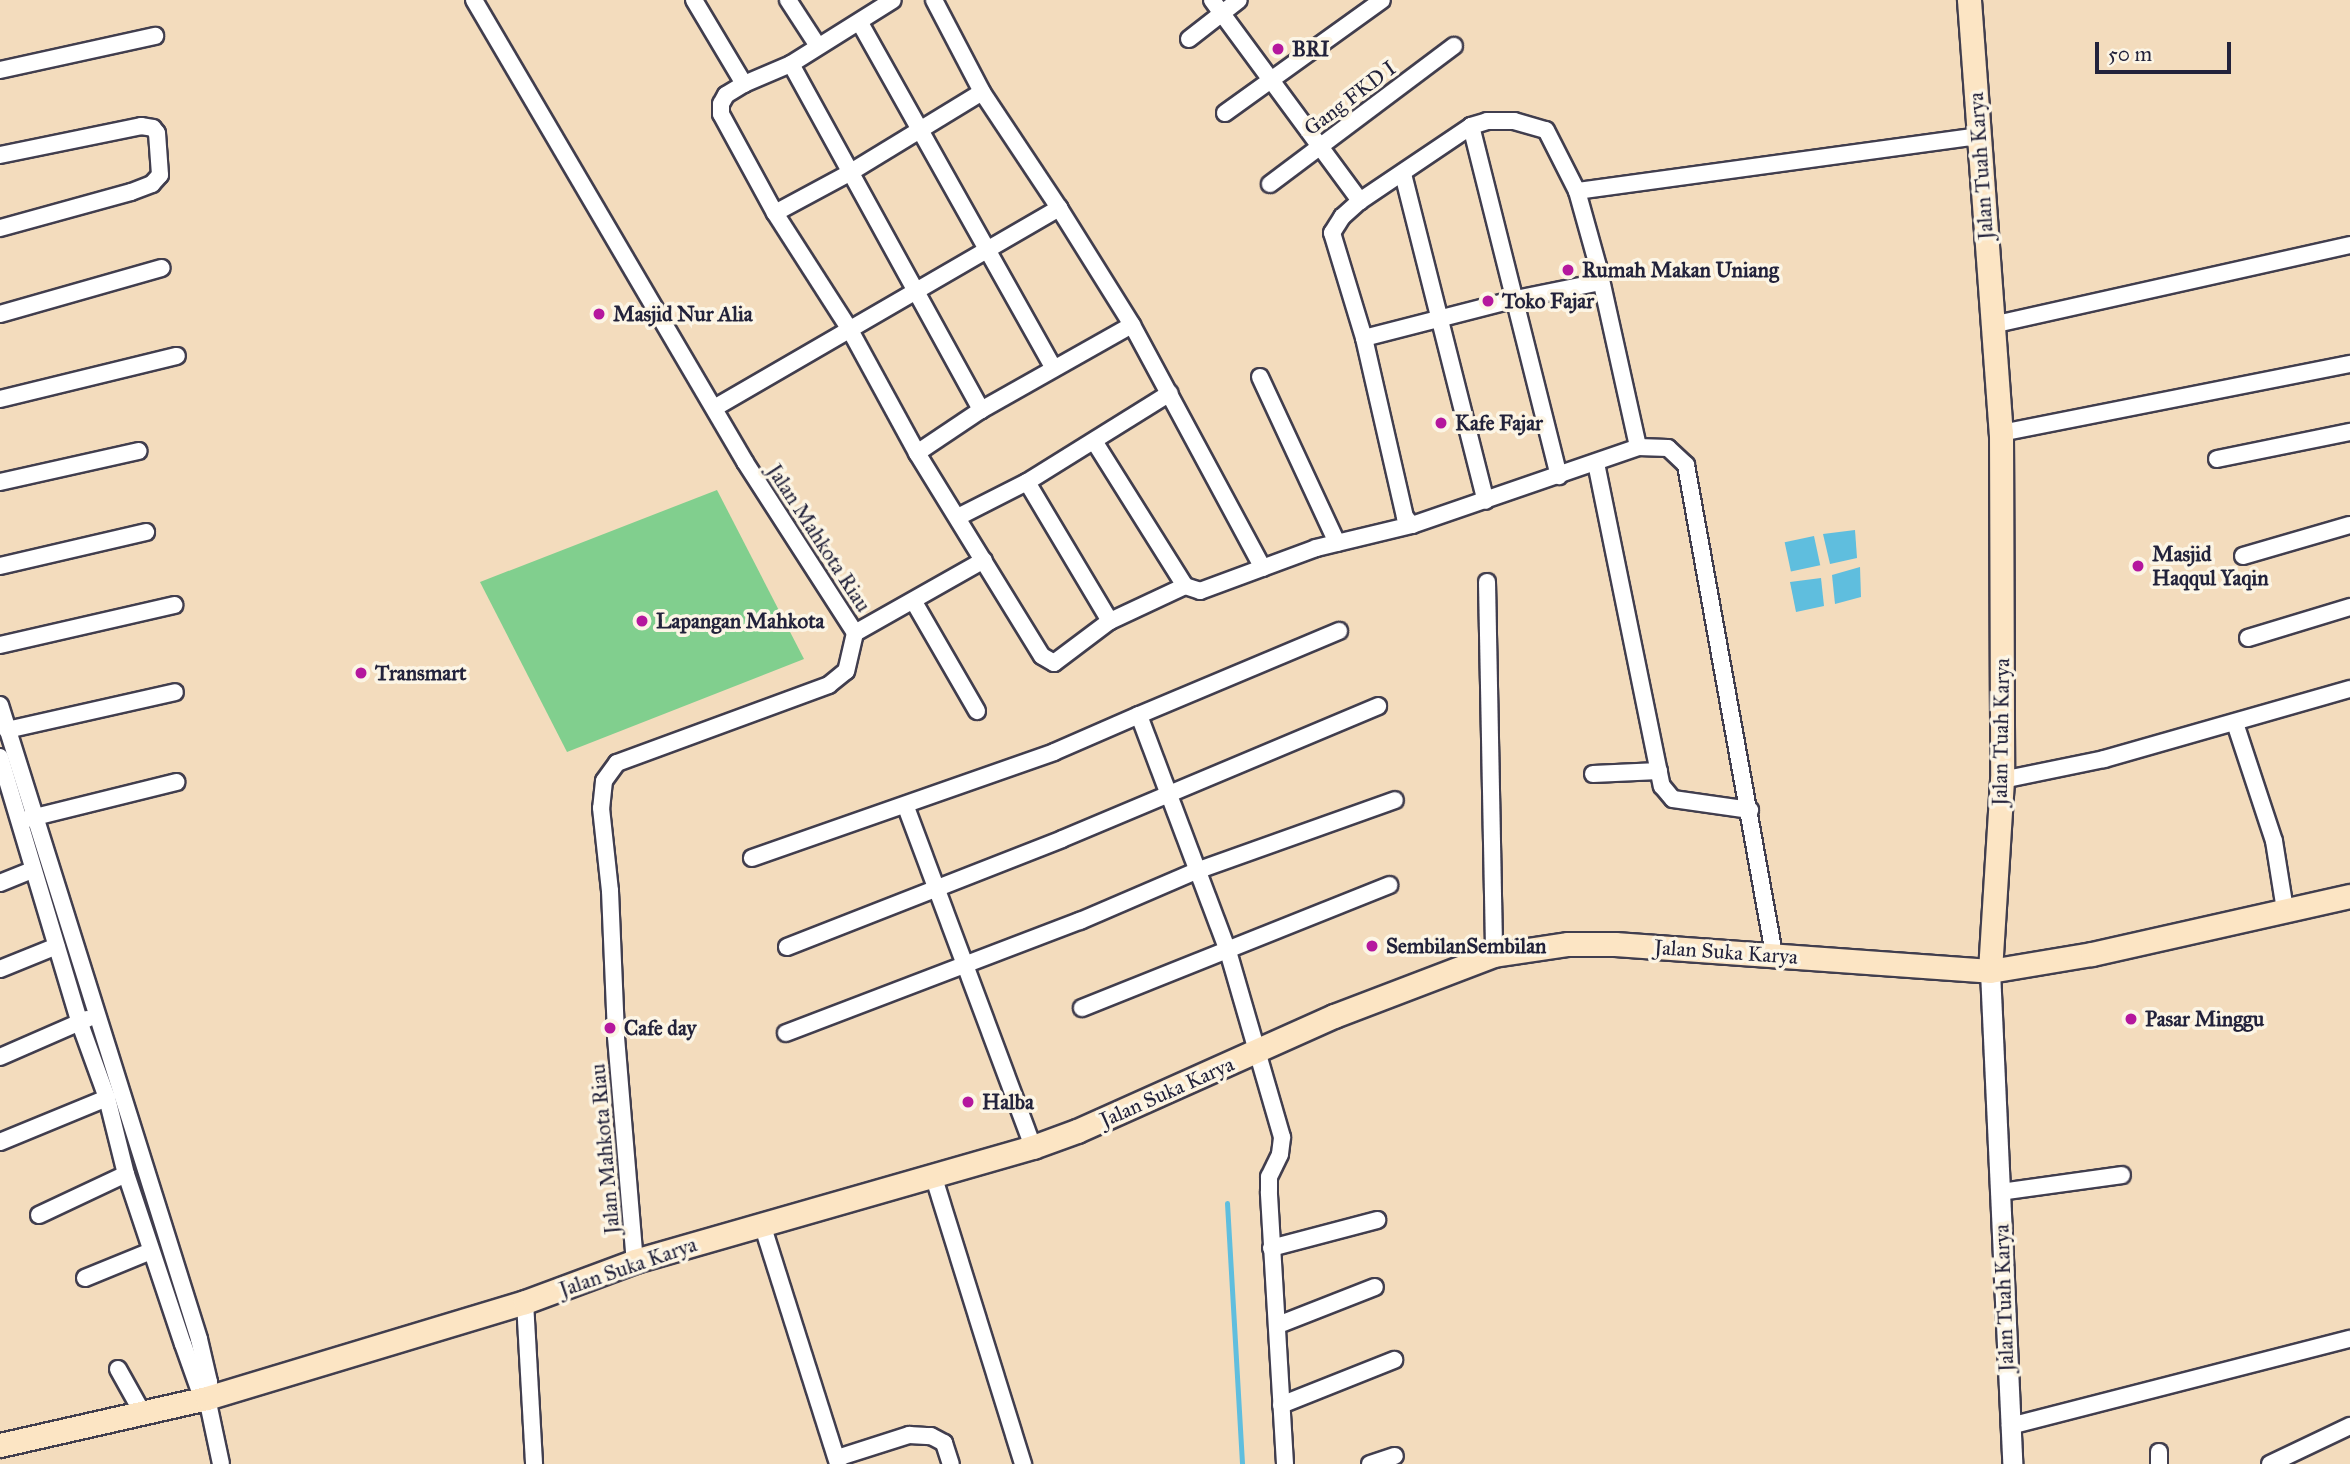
<!DOCTYPE html>
<html>
<head>
<meta charset="utf-8">
<style>
	body { margin:0 }
	#map { position:relative; width:2350px; height:1464px; overflow:hidden; background:#f3dcbd; font-family:"IM FELL Great Primer",serif }
	div>[style] { position:absolute }
	.green>* { inset:0; background:#81cf8e }
	.water>* { inset:0; background:#5fbede; transform-origin:0 0 }
	.stream>* { height:5px; margin:-2.5px; padding:0 2.5px; transform-origin:2.5px; border-radius:2.5px; background:#5fbede }
	.roads { filter:drop-shadow(2px 0 #413e4e) drop-shadow(-2px 0 #413e4e) drop-shadow(0 2px #413e4e) drop-shadow(0 -2px #413e4e) }
	.minor>* { height:16px; margin:-8px; padding:0 8px; transform-origin:8px; border-radius:8px; background:#fff }
	.tertiary>* { height:19px; margin:-9.5px; padding:0 9.5px; transform-origin:9.5px; border-radius:9.5px; background:#fff }
	.secondary>* { height:23px; margin:-11.5px; padding:0 11.5px; transform-origin:11.5px; border-radius:11.5px; background:#fce5c4 }
	.dots>* { width:19px; height:19px; translate:-50% -50%; box-sizing:border-box; border:4px solid #fcf5e5; border-radius:50% }
	span { translate:-50% -50%; white-space:nowrap; text-align:center; line-height:1.15; -webkit-text-stroke:7px #fcf5e5; paint-order:stroke }
	.poi-label { font-size:21px; color:#22223b; font-weight:700 }
	.left { translate:0 -50%; text-align:left }
	.street-label { font-size:21px; color:#22223b }
	.scale { position:absolute; left:2095px; top:42px; width:136px; height:32px; box-sizing:border-box; border:4px solid #22223b; border-top:0; padding-left:9px; font-size:21px; line-height:24px; white-space:nowrap; color:#22223b; -webkit-text-stroke:5px #fcf5e5; paint-order:stroke }
</style>
</head>
<body>
<div id="map">
	<div class="green">
		<i style="clip-path:polygon(717px 490px,804px 659px,567px 752px,480px 582px)"></i>
	</div>
	<div class="water">
		<i style="clip-path:polygon(1855px 530px,1857px 558px,1830px 564px,1823px 534px)"></i>
		<i style="left:1814px;top:536px;width:30px;height:30px;rotate:78deg"></i>
		<i style="clip-path:polygon(1860px 567px,1861px 597px,1835px 604px,1832px 575px)"></i>
		<i style="clip-path:polygon(1821px 578px,1824px 606px,1796px 612px,1790px 582px)"></i>
	</div>
	<div class="stream">
		<i style="left:1227px;top:1203px;width:261px;rotate:86.7deg"></i>
	</div>
	<div class="roads">
		<div class="minor">
			<i style="left:474px;top:0;width:536px;rotate:59.6deg"></i>
			<i style="left:745px;top:462px;width:203px;rotate:57.2deg"></i>
			<i style="left:855px;top:633px;width:39px;rotate:103deg"></i>
			<i style="left:846px;top:671px;width:22px;rotate:141deg"></i>
			<i style="left:829px;top:685px;width:226px;rotate:159.8deg"></i>
			<i style="left:617px;top:763px;width:22px;rotate:126deg"></i>
			<i style="left:604px;top:781px;width:27px;rotate:96deg"></i>
			<i style="left:601px;top:808px;width:83px;rotate:83.8deg"></i>
			<i style="left:610px;top:891px;width:146px;rotate:87.6deg"></i>
			<i style="left:616px;top:1037px;width:225px;rotate:85.2deg"></i>
			<i style="left:694px;top:0;width:98px;rotate:59.2deg"></i>
			<i style="left:744px;top:84px;width:21px;rotate:149deg"></i>
			<i style="left:726px;top:95px;width:10px;rotate:119deg"></i>
			<i style="left:721px;top:104px;width:10px;rotate:90deg"></i>
			<i style="left:721px;top:114px;width:113px;rotate:61.4deg"></i>
			<i style="left:775px;top:213px;width:139px;rotate:57.3deg"></i>
			<i style="left:850px;top:330px;width:140px;rotate:61.4deg"></i>
			<i style="left:917px;top:453px;width:238px;rotate:58.4deg"></i>
			<i style="left:1042px;top:656px;width:14px;rotate:30deg"></i>
			<i style="left:1054px;top:663px;width:70px;rotate:-36.9deg"></i>
			<i style="left:1110px;top:621px;width:83px;rotate:-25deg"></i>
			<i style="left:788px;top:0;width:55px;rotate:56.9deg"></i>
			<i style="left:934px;top:0;width:104px;rotate:62.4deg"></i>
			<i style="left:982px;top:92px;width:139px;rotate:56.4deg"></i>
			<i style="left:1059px;top:208px;width:138px;rotate:58deg"></i>
			<i style="left:1132px;top:325px;width:276px;rotate:61.7deg"></i>
			<i style="left:1212px;top:0;width:250px;rotate:53.6deg"></i>
			<i style="left:860px;top:23px;width:396px;rotate:60.7deg"></i>
			<i style="left:1189px;top:39px;width:63px;rotate:-38deg"></i>
			<i style="left:791px;top:64px;width:395px;rotate:61.2deg"></i>
			<i style="left:0;top:70px;width:159px;rotate:-12.4deg"></i>
			<i style="left:744px;top:84px;width:51px;rotate:-23.1deg"></i>
			<i style="left:791px;top:64px;width:120px;rotate:-32.1deg"></i>
			<i style="left:1225px;top:113px;width:193px;rotate:-35.7deg"></i>
			<i style="left:1471px;top:126px;width:361px;rotate:75.9deg"></i>
			<i style="left:0;top:155px;width:144px;rotate:-11.6deg"></i>
			<i style="left:141px;top:126px;width:12px;rotate:9deg"></i>
			<i style="left:153px;top:128px;width:6px;rotate:51deg"></i>
			<i style="left:157px;top:133px;width:42px;rotate:85.9deg"></i>
			<i style="left:160px;top:175px;width:12px;rotate:132deg"></i>
			<i style="left:152px;top:184px;width:22px;rotate:159deg"></i>
			<i style="left:131px;top:192px;width:136px;rotate:164.6deg"></i>
			<i style="left:1403px;top:174px;width:337px;rotate:75.8deg"></i>
			<i style="left:1270px;top:184px;width:230px;rotate:-36.9deg"></i>
			<i style="left:1577px;top:191px;width:406px;rotate:-7.8deg"></i>
			<i style="left:775px;top:213px;width:86px;rotate:-28.3deg"></i>
			<i style="left:851px;top:172px;width:153px;rotate:-31.4deg"></i>
			<i style="left:0;top:314px;width:168px;rotate:-15.9deg"></i>
			<i style="left:1992px;top:325px;width:367px;rotate:-12.6deg"></i>
			<i style="left:1364px;top:338px;width:157px;rotate:-14.4deg"></i>
			<i style="left:1516px;top:299px;width:86px;rotate:-11.4deg"></i>
			<i style="left:1260px;top:377px;width:183px;rotate:65.1deg"></i>
			<i style="left:0;top:399px;width:182px;rotate:-13.7deg"></i>
			<i style="left:716px;top:407px;width:397px;rotate:-30.1deg"></i>
			<i style="left:2001px;top:433px;width:356px;rotate:-11.2deg"></i>
			<i style="left:1094px;top:441px;width:171px;rotate:57.9deg"></i>
			<i style="left:1185px;top:586px;width:16px;rotate:18deg"></i>
			<i style="left:1200px;top:591px;width:124px;rotate:-20.3deg"></i>
			<i style="left:1316px;top:548px;width:99px;rotate:-13.5deg"></i>
			<i style="left:1412px;top:525px;width:239px;rotate:-19deg"></i>
			<i style="left:917px;top:453px;width:77px;rotate:-33.9deg"></i>
			<i style="left:981px;top:410px;width:173px;rotate:-29.4deg"></i>
			<i style="left:2217px;top:459px;width:136px;rotate:-11.5deg"></i>
			<i style="left:1596px;top:463px;width:330px;rotate:78.5deg"></i>
			<i style="left:1662px;top:786px;width:17px;rotate:50deg"></i>
			<i style="left:1673px;top:799px;width:78px;rotate:8.1deg"></i>
			<i style="left:0;top:482px;width:142px;rotate:-12.6deg"></i>
			<i style="left:1027px;top:482px;width:162px;rotate:59.2deg"></i>
			<i style="left:958px;top:517px;width:77px;rotate:-26.9deg"></i>
			<i style="left:1027px;top:482px;width:168px;rotate:-31.9deg"></i>
			<i style="left:1412px;top:525px;width:11px;rotate:-131deg"></i>
			<i style="left:1405px;top:517px;width:184px;rotate:-102.9deg"></i>
			<i style="left:1364px;top:338px;width:110px;rotate:-106.9deg"></i>
			<i style="left:1332px;top:233px;width:19px;rotate:-58deg"></i>
			<i style="left:1342px;top:217px;width:24px;rotate:-42deg"></i>
			<i style="left:1360px;top:201px;width:134px;rotate:-34deg"></i>
			<i style="left:1471px;top:126px;width:17px;rotate:-17deg"></i>
			<i style="left:1487px;top:121px;width:27px"></i>
			<i style="left:1514px;top:121px;width:33px;rotate:16deg"></i>
			<i style="left:1546px;top:130px;width:68px;rotate:63.1deg"></i>
			<i style="left:1577px;top:191px;width:78px;rotate:74.4deg"></i>
			<i style="left:1598px;top:266px;width:185px;rotate:77.5deg"></i>
			<i style="left:1638px;top:447px;width:30px;rotate:2deg"></i>
			<i style="left:1668px;top:448px;width:25px;rotate:43deg"></i>
			<i style="left:1686px;top:465px;width:498px;rotate:79.8deg"></i>
			<i style="left:2243px;top:556px;width:111px;rotate:-16.2deg"></i>
			<i style="left:0;top:566px;width:150px;rotate:-13.1deg"></i>
			<i style="left:1487px;top:582px;width:373px;rotate:88.9deg"></i>
			<i style="left:914px;top:602px;width:126px;rotate:60deg"></i>
			<i style="left:855px;top:633px;width:148px;rotate:-29.5deg"></i>
			<i style="left:2248px;top:638px;width:107px;rotate:-16.9deg"></i>
			<i style="left:0;top:645px;width:179px;rotate:-12.9deg"></i>
			<i style="left:0;top:705px;width:664px;rotate:72.57deg"></i>
			<i style="left:199px;top:1339px;width:44px;rotate:76.9deg"></i>
			<i style="left:209px;top:1382px;width:16px;rotate:97deg"></i>
			<i style="left:207px;top:1398px;width:67px;rotate:78deg"></i>
			<i style="left:2235px;top:723px;width:124px;rotate:71.7deg"></i>
			<i style="left:2274px;top:841px;width:70px;rotate:80.9deg"></i>
			<i style="left:7px;top:730px;width:172px;rotate:-12.7deg"></i>
			<i style="left:0;top:757px;width:276px;rotate:73.3deg"></i>
			<i style="left:79px;top:1021px;width:82px;rotate:70deg"></i>
			<i style="left:107px;top:1098px;width:78px;rotate:76deg"></i>
			<i style="left:126px;top:1174px;width:179px;rotate:71.5deg"></i>
			<i style="left:183px;top:1344px;width:48px;rotate:70.4deg"></i>
			<i style="left:199px;top:1389px;width:12px;rotate:48deg"></i>
			<i style="left:1593px;top:774px;width:66px;rotate:-2.6deg"></i>
			<i style="left:2002px;top:780px;width:104px;rotate:-11.6deg"></i>
			<i style="left:2104px;top:759px;width:256px;rotate:-15.9deg"></i>
			<i style="left:906px;top:807px;width:363px;rotate:69.5deg"></i>
			<i style="left:27px;top:819px;width:154px;rotate:-13.9deg"></i>
			<i style="left:752px;top:858px;width:320px;rotate:-19.3deg"></i>
			<i style="left:1054px;top:752px;width:93px;rotate:-23.5deg"></i>
			<i style="left:0;top:883px;width:35px;rotate:-22deg"></i>
			<i style="left:787px;top:947px;width:295px;rotate:-21.4deg"></i>
			<i style="left:1062px;top:839px;width:343px;rotate:-22.8deg"></i>
			<i style="left:0;top:969px;width:61px;rotate:-22deg"></i>
			<i style="left:1082px;top:1008px;width:331px;rotate:-21.8deg"></i>
			<i style="left:786px;top:1033px;width:315px;rotate:-20.9deg"></i>
			<i style="left:1080px;top:921px;width:126px;rotate:-23.3deg"></i>
			<i style="left:1196px;top:871px;width:211px;rotate:-19.6deg"></i>
			<i style="left:0;top:1057px;width:95px;rotate:-23.6deg"></i>
			<i style="left:0;top:1142px;width:116px;rotate:-22.4deg"></i>
			<i style="left:934px;top:1178px;width:300px;rotate:72.7deg"></i>
			<i style="left:2000px;top:1192px;width:123px;rotate:-7.9deg"></i>
			<i style="left:39px;top:1215px;width:96px;rotate:-25.2deg"></i>
			<i style="left:762px;top:1224px;width:252px;rotate:72.4deg"></i>
			<i style="left:1271px;top:1248px;width:110px;rotate:-14.8deg"></i>
			<i style="left:85px;top:1278px;width:71px;rotate:-22.2deg"></i>
			<i style="left:525px;top:1302px;width:162px;rotate:86.8deg"></i>
			<i style="left:1278px;top:1325px;width:104px;rotate:-21.4deg"></i>
			<i style="left:118px;top:1369px;width:49px;rotate:60.8deg"></i>
			<i style="left:1281px;top:1405px;width:122px;rotate:-21.7deg"></i>
			<i style="left:2010px;top:1426px;width:351px;rotate:-14.4deg"></i>
			<i style="left:2159px;top:1452px;width:12px;rotate:90deg"></i>
			<i style="left:837px;top:1458px;width:76px;rotate:-17.7deg"></i>
			<i style="left:909px;top:1435px;width:22px;rotate:3deg"></i>
			<i style="left:931px;top:1436px;width:15px;rotate:28deg"></i>
			<i style="left:944px;top:1443px;width:22px;rotate:72deg"></i>
			<i style="left:1285px;top:1464px;width:273px;rotate:-93.4deg"></i>
			<i style="left:1269px;top:1191px;width:14px;rotate:-90deg"></i>
			<i style="left:1269px;top:1177px;width:25px;rotate:-64deg"></i>
			<i style="left:1280px;top:1154px;width:17px;rotate:-83deg"></i>
			<i style="left:1282px;top:1137px;width:194px;rotate:-106.2deg"></i>
			<i style="left:1228px;top:951px;width:252px;rotate:-110.7deg"></i>
			<i style="left:1139px;top:715px;width:217px;rotate:-22.8deg"></i>
			<i style="left:1370px;top:1464px;width:26px;rotate:-18deg"></i>
			<i style="left:2270px;top:1464px;width:89px;rotate:-25.4deg"></i>
		</div>
		<div class="tertiary">
			<i style="left:1990px;top:971px;width:493px;rotate:87.4deg"></i>
		</div>
		<div class="secondary">
			<i style="left:1969px;top:0;width:434px;rotate:85.8deg"></i>
			<i style="left:2001px;top:433px;width:347px;rotate:89.8deg"></i>
			<i style="left:2002px;top:780px;width:191px;rotate:93.6deg"></i>
			<i style="left:0;top:1445px;width:212px;rotate:-12.8deg"></i>
			<i style="left:207px;top:1398px;width:332px;rotate:-16.8deg"></i>
			<i style="left:525px;top:1302px;width:117px;rotate:-20.4deg"></i>
			<i style="left:635px;top:1261px;width:414px;rotate:-16deg"></i>
			<i style="left:1033px;top:1147px;width:47px;rotate:-20deg"></i>
			<i style="left:1077px;top:1131px;width:282px;rotate:-24.1deg"></i>
			<i style="left:1334px;top:1016px;width:171px;rotate:-20.9deg"></i>
			<i style="left:1494px;top:955px;width:75px;rotate:-8.5deg"></i>
			<i style="left:1568px;top:944px;width:47px"></i>
			<i style="left:1615px;top:944px;width:376px;rotate:4.1deg"></i>
			<i style="left:1990px;top:971px;width:103px;rotate:-9.5deg"></i>
			<i style="left:2092px;top:954px;width:264px;rotate:-12.7deg"></i>
		</div>
	</div>
	<div class="dots">
		<i style="left:1278px;top:49px;background:#b5179e"></i>
		<i style="left:1568px;top:270px;background:#b5179e"></i>
		<i style="left:1488px;top:301px;background:#b5179e"></i>
		<i style="left:599px;top:314px;background:#b5179e"></i>
		<i style="left:1441px;top:423px;background:#b5179e"></i>
		<i style="left:2138px;top:566px;background:#b5179e"></i>
		<i style="left:642px;top:621px;background:#b5179e"></i>
		<i style="left:361px;top:673px;background:#b5179e"></i>
		<i style="left:1372px;top:946px;background:#b5179e"></i>
		<i style="left:2131px;top:1019px;background:#b5179e"></i>
		<i style="left:610px;top:1028px;background:#b5179e"></i>
		<i style="left:968px;top:1102px;background:#b5179e"></i>
	</div>
	<div class="poi-label">
		<span class="left" style="left:1292px;top:49px">BRI</span>
		<span class="left" style="left:1582px;top:270px">Rumah Makan Uniang</span>
		<span class="left" style="left:1502px;top:301px">Toko Fajar</span>
		<span class="left" style="left:613px;top:314px">Masjid Nur Alia</span>
		<span class="left" style="left:1455px;top:423px">Kafe Fajar</span>
		<span class="left" style="left:2152px;top:566px">Masjid<br>Haqqul Yaqin</span>
		<span class="left" style="left:656px;top:621px">Lapangan Mahkota</span>
		<span class="left" style="left:375px;top:673px">Transmart</span>
		<span class="left" style="left:1386px;top:946px">SembilanSembilan</span>
		<span class="left" style="left:2145px;top:1019px">Pasar Minggu</span>
		<span class="left" style="left:624px;top:1028px">Cafe day</span>
		<span class="left" style="left:982px;top:1102px">Halba</span>
	</div>
	<div class="street-label">
		<span style="left:1350px;top:98px;rotate:-37deg">Gang FKD I</span>
		<span style="left:1981px;top:166px;rotate:-94deg">Jalan Tuah Karya</span>
		<span style="left:819px;top:538px;rotate:57deg">Jalan Mahkota Riau</span>
		<span style="left:2001px;top:732px;rotate:-89deg">Jalan Tuah Karya</span>
		<span style="left:1726px;top:952px;rotate:4deg">Jalan Suka Karya</span>
		<span style="left:1167px;top:1092px;rotate:-24deg">Jalan Suka Karya</span>
		<span style="left:605px;top:1149px;rotate:-95deg">Jalan Mahkota Riau</span>
		<span style="left:628px;top:1267px;rotate:-19deg">Jalan Suka Karya</span>
		<span style="left:2004px;top:1298px;rotate:-92deg">Jalan Tuah Karya</span>
	</div>
	<div class="scale">50 m</div>
</div>
</body>
</html>
